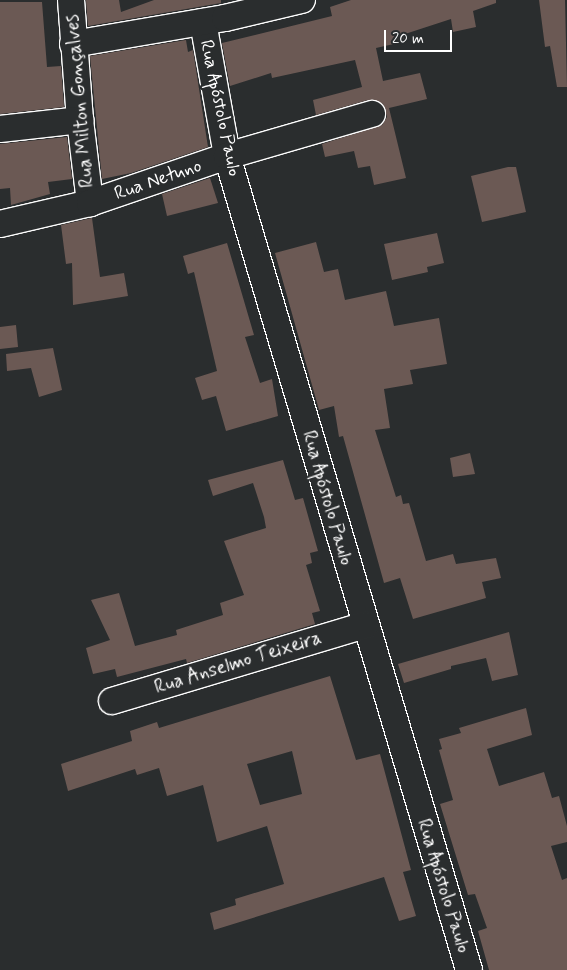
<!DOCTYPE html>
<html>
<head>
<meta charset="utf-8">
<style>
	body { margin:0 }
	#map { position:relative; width:567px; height:970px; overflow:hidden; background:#2a2d2e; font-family:Mynerve,sans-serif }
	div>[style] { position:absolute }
	.building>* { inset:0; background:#6b5954 }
	.roads { filter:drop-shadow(1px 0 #fff) drop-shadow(-1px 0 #fff) drop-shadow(0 1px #fff) drop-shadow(0 -1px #fff) }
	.street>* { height:26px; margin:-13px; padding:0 13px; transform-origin:13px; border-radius:13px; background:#2a2d2e }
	span { translate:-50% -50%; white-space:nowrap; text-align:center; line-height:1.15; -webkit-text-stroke:4.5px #2a2d2e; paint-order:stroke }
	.street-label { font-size:19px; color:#fff }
	.scale { position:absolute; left:384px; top:30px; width:68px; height:22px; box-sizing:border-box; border:2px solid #fff; border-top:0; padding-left:6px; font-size:15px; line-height:18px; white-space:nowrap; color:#fff; -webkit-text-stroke:4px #2a2d2e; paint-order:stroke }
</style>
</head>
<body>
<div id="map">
	<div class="building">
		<i style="clip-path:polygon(86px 0,119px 0,121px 12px,154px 0,221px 0,221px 3px,88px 26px)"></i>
		<i style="clip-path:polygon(351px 0,496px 0,496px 3px,473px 11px,476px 27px,453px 32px,451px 19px,405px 34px,407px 41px,376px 48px,383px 81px,420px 73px,427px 99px,389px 108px,406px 178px,374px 185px,370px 166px,358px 168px,354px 151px,325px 157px,322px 144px,382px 125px,387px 117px,383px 104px,368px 100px,316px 115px,313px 100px,362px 87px,355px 60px,272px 78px,271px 73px,230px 86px,222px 43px,332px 16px,330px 7px)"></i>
		<i style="clip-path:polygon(539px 0,565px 0,567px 87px,557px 87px,550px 46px,545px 47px)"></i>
		<i style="clip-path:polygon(0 2px,42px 2px,47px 67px,61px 66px,64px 107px,0 114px)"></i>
		<i style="clip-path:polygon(186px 40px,188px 52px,193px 50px,208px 147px,131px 173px,102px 179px,90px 56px)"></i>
		<i style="clip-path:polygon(67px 137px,72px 179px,48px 182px,50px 194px,11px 205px,10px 188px,0 189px,0 144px)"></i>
		<i style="clip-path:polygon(508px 167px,516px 167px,526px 212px,482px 222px,471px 176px)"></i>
		<i style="clip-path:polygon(210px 178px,218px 203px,167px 216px,162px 194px)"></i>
		<i style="clip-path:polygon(92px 218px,100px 277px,124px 273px,128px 296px,73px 305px,72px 263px,66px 264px,61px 225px)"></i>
		<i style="clip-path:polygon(437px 233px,444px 263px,427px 267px,428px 272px,392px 280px,384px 244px)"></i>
		<i style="clip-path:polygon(316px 242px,324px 272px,338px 269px,345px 300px,386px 291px,394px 326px,439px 318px,447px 364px,410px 370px,413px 384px,384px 389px,390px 428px,375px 430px,396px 497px,401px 495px,403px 504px,409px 503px,426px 561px,453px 554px,456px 564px,496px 558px,501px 578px,482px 582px,486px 598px,413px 619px,400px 578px,384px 583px,343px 436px,339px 437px,334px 406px,319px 410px,275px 253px)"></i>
		<i style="clip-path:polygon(227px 243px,254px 335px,245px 337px,260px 383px,272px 379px,278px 416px,226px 431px,216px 396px,202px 400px,195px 378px,217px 371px,194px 272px,188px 274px,183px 256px)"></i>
		<i style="clip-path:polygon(16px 325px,18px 347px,0 349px,0 327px)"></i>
		<i style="clip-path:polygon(53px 348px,62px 390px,39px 397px,31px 368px,7px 371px,6px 354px)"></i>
		<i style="clip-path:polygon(470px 453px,475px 474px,453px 477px,450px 458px)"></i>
		<i style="clip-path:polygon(283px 460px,295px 500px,303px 498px,318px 551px,310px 553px,312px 563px,306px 565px,320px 611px,312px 613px,315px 624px,187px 663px,186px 659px,117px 677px,115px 669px,93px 674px,86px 648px,110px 640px,91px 600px,119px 593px,135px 646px,177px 635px,176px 630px,223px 615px,220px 603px,244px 595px,224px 541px,266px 528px,264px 517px,253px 483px,213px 496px,208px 480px)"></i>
		<i style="clip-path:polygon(509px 632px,518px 675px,492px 681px,486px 658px,451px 666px,451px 669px,404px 683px,398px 664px)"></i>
		<i style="clip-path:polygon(evenodd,330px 676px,356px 760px,380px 754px,411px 870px,403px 872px,416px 916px,399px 921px,384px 877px,214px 930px,210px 913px,236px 905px,235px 899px,284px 884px,267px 826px,217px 842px,203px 785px,167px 796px,159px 768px,137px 775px,135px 769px,68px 791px,61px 764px,132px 741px,130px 731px,157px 722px,159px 728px,330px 676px,292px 751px,302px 794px,260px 805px,247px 764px,292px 751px)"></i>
		<i style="clip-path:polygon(526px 708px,532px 735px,487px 749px,499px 786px,544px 772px,552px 798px,559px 796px,567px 826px,567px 842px,551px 846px,562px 880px,567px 878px,567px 970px,489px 970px,478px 931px,487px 928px,475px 894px,468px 895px,440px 804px,453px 800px,439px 750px,442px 749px,439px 739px,461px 733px,459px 728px)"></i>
	</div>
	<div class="roads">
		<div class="street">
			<i style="left:71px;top:0;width:120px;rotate:85.7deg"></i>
			<i style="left:80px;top:120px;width:84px;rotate:83.1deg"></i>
			<i style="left:203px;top:22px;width:136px;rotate:79.8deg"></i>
			<i style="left:227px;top:156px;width:849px;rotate:73.44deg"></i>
			<i style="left:73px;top:44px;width:154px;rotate:-9.7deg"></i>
			<i style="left:225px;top:18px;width:79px;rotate:-13.2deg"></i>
			<i style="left:0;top:129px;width:81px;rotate:-6.4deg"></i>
			<i style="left:0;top:224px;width:92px;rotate:-13.1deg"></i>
			<i style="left:90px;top:203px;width:145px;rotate:-18.9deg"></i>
			<i style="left:227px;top:156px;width:151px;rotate:-16.2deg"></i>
			<i style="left:112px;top:701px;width:264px;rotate:-16.7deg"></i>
		</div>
	</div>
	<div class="street-label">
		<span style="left:80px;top:101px;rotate:-95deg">Rua Milton Gonçalves</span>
		<span style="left:220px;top:108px;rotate:78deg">Rua Apóstolo Paulo</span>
		<span style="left:158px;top:180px;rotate:-19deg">Rua Netuno</span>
		<span style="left:327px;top:498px;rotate:74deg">Rua Apóstolo Paulo</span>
		<span style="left:238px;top:663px;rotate:-17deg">Rua Anselmo Teixeira</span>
		<span style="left:443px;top:886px;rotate:73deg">Rua Apóstolo Paulo</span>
	</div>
	<div class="scale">20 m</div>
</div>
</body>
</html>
